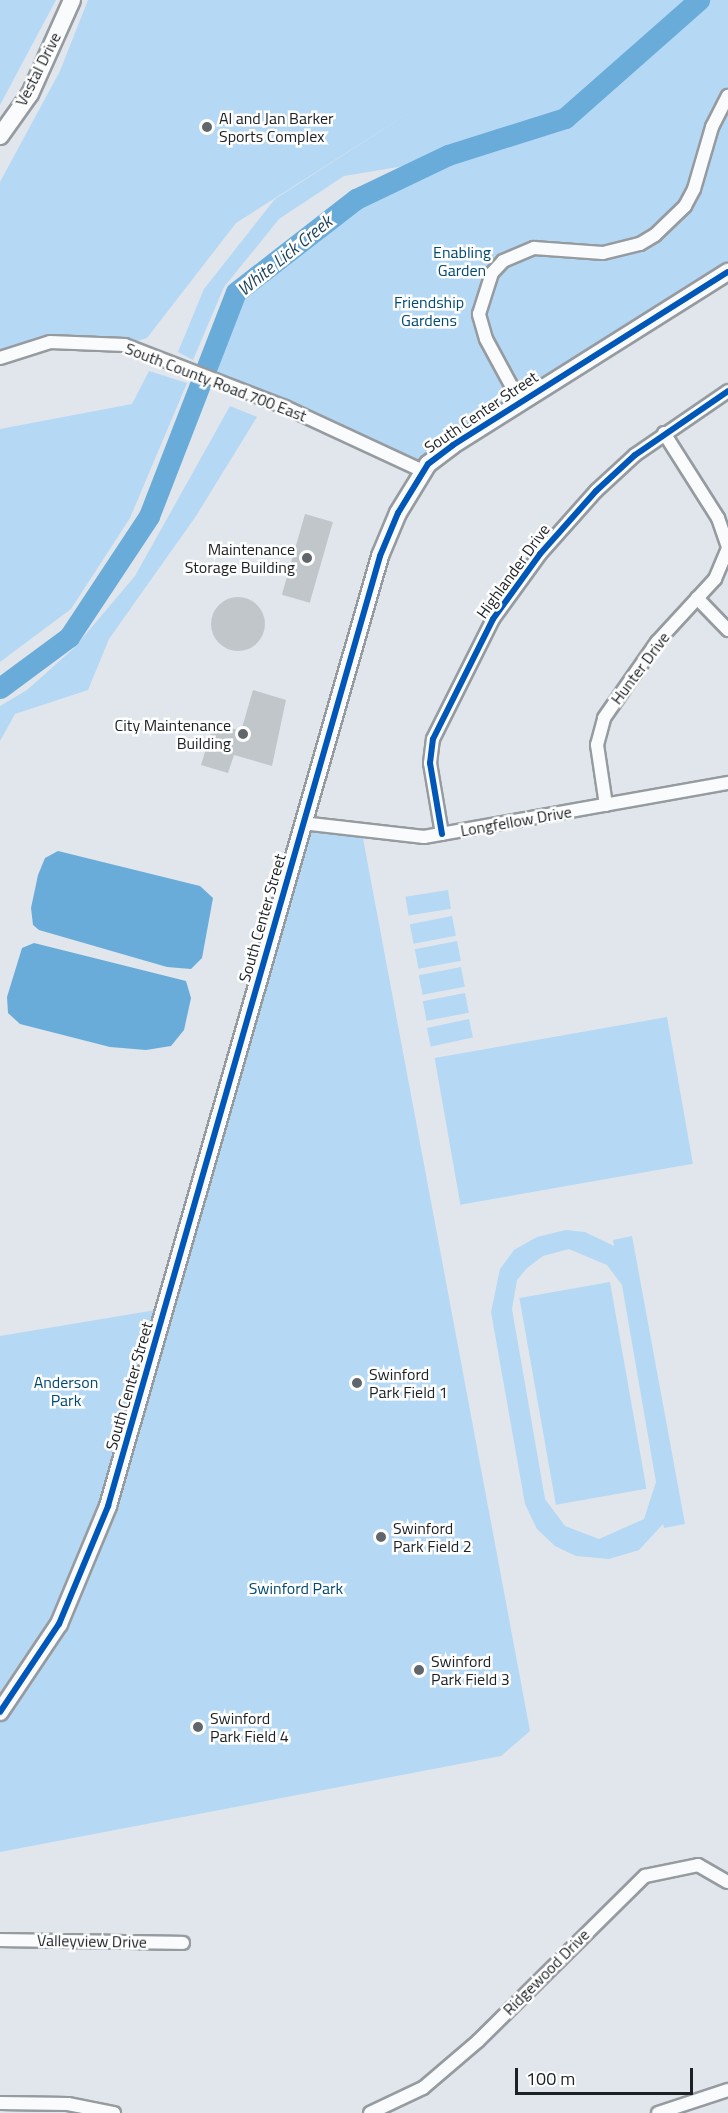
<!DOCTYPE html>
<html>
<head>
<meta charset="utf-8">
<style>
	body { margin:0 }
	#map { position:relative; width:728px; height:2113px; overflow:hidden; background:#e0e6ec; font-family:"Titillium Web",sans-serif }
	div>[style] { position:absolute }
	.green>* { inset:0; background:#b5d8f4; transform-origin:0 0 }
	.water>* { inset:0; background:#6aacd9 }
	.river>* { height:21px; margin:-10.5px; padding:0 10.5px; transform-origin:10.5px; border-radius:10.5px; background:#6aacd9 }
	.building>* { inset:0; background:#c1c6cb; transform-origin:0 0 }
	.round { border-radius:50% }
	.roads { filter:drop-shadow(2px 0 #969ba0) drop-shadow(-2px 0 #969ba0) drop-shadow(0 2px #969ba0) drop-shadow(0 -2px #969ba0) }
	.street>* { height:12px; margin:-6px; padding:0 6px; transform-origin:6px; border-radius:6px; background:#fafbfc }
	.secondary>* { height:16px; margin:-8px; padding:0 8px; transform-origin:8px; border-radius:8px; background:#fafbfc }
	.cycleway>* { height:6px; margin:-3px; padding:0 3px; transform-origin:3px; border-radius:3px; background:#0057b8 }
	.dots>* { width:16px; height:16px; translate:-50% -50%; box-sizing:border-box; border:3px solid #fff; border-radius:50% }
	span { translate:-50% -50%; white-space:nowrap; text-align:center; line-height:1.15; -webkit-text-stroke:5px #fff; paint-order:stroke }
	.street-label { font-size:16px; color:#1c2125 }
	.poi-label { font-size:16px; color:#1c2125 }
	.left { translate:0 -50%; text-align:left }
	.right { translate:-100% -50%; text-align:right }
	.park-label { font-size:16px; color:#004a73 }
	.water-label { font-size:18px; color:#1a3f59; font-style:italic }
	.scale { position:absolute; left:515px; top:2068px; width:178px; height:27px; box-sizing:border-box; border:3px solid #1c2125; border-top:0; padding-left:8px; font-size:18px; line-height:21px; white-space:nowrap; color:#1c2125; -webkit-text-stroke:4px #fff; paint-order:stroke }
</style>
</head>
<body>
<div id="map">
	<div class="green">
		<i style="clip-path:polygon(0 0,56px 0,0 105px)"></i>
		<i style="clip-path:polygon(88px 0,728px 0,728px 276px,423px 471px,212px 380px,248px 292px,356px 199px,434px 161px,344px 176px,279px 219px,224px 287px,193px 360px,178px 352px,204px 289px,275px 199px,426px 102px,236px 223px,147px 338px,125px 345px,50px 342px,0 352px,0 182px,60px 71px)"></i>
		<i style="clip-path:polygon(149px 371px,187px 383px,130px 518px,71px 609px,0 662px,0 429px,132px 404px)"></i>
		<i style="clip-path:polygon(230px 406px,257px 417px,196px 516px,109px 639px,88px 690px,15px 714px,0 741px,0 706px,27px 690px,74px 648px,135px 576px)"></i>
		<i style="clip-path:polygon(302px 823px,362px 833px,530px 1731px,501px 1756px,0 1852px,0 1336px,156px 1310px)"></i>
		<i style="left:448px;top:890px;width:19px;height:43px;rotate:81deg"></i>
		<i style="left:452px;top:916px;width:20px;height:43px;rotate:79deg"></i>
		<i style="left:457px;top:941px;width:20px;height:43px;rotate:79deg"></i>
		<i style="left:461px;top:967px;width:20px;height:43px;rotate:79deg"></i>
		<i style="left:465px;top:993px;width:20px;height:43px;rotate:79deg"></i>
		<i style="left:667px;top:1017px;width:149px;height:236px;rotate:80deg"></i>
		<i style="left:469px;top:1019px;width:19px;height:43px;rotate:78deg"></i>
		<i style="clip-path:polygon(evenodd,566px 1230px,585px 1232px,614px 1246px,613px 1240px,632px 1236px,685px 1524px,664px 1528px,663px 1524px,639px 1550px,609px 1559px,576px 1556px,555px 1546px,537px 1529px,525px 1504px,491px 1312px,500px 1269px,514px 1250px,537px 1237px,566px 1230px,569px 1249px,607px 1265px,622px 1285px,656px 1482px,644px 1519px,599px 1539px,565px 1526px,545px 1499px,512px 1309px,517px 1280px,527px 1268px,543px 1256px,569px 1249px)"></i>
		<i style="left:610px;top:1282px;width:210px;height:92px;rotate:80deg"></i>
	</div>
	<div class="water">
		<i style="clip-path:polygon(58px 851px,200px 886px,213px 898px,202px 958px,191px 969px,167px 967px,39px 930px,33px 925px,31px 908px,38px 875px,45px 858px)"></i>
		<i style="clip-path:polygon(34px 943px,186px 981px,191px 998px,184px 1030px,171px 1046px,146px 1050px,110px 1047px,20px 1024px,8px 1013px,7px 997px,22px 948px)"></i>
	</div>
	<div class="river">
		<i style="left:0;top:688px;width:86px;rotate:-36.5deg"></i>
		<i style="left:69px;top:637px;width:145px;rotate:-56.5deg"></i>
		<i style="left:149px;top:516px;width:240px;rotate:-68.8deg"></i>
		<i style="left:236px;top:292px;width:152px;rotate:-37.8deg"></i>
		<i style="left:356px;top:199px;width:102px;rotate:-25.6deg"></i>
		<i style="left:448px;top:155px;width:123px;rotate:-17.5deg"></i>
		<i style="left:565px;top:118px;width:179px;rotate:-41.4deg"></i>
	</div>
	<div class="building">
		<i style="left:305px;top:514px;width:29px;height:84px;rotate:16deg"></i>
		<i class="round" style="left:211px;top:597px;width:54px;height:54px"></i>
		<i style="clip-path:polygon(253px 690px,286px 700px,272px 766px,234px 755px,228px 773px,201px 765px,214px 723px,241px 731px)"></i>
	</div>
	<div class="roads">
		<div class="street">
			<i style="left:0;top:358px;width:52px;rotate:-17.7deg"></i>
			<i style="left:50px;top:342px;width:75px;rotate:2.3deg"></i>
			<i style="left:125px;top:345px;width:172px;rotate:21.2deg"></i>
			<i style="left:285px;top:407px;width:152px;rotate:24.9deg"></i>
			<i style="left:519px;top:400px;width:69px;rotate:-118.4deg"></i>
			<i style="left:486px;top:339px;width:26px;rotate:-106deg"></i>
			<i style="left:479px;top:314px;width:43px;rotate:-72.4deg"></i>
			<i style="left:492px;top:273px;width:16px;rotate:-47deg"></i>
			<i style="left:503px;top:261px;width:34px;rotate:-23deg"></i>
			<i style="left:534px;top:248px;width:69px;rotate:4.1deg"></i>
			<i style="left:603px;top:253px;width:38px;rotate:-14deg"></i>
			<i style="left:640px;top:244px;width:17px;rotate:-31deg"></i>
			<i style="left:655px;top:235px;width:42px;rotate:-44deg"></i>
			<i style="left:685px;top:206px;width:19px;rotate:-62deg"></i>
			<i style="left:694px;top:189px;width:65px;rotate:-73.8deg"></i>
			<i style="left:712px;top:127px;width:35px;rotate:-63deg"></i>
			<i style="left:664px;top:433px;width:101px;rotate:57.6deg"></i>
			<i style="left:718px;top:518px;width:31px;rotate:71deg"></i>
			<i style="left:697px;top:598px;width:45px;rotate:45.9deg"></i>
			<i style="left:606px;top:805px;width:61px;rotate:-98.5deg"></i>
			<i style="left:597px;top:745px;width:28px;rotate:-75deg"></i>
			<i style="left:604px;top:718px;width:93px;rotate:-55.1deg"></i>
			<i style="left:657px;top:642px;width:86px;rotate:-47.4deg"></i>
			<i style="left:715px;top:579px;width:34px;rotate:-67deg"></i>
			<i style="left:302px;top:823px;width:123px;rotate:6.5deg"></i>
			<i style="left:424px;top:837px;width:309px;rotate:-10.1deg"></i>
			<i style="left:442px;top:834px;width:72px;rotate:-99.6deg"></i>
			<i style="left:430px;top:763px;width:24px;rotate:-83deg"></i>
			<i style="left:433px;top:739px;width:134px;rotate:-63.4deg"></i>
			<i style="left:493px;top:619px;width:80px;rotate:-54.1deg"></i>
			<i style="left:540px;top:554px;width:84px;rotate:-48.4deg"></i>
			<i style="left:596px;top:491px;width:53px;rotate:-42.7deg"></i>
			<i style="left:635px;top:455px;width:113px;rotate:-34.5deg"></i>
			<i style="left:0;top:1940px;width:183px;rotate:0.9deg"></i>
			<i style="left:0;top:2103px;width:68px;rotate:0.8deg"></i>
			<i style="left:68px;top:2104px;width:47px;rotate:11.1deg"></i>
			<i style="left:370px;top:2113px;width:59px;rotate:-25.3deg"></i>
			<i style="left:423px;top:2088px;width:72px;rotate:-40.5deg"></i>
			<i style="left:478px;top:2041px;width:235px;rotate:-44.7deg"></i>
			<i style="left:645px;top:1876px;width:54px;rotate:-11.7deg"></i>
			<i style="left:698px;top:1865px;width:34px;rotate:30deg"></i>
			<i style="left:658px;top:2113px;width:74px;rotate:-18.2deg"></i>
		</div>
		<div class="secondary">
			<i style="left:0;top:136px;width:52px;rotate:-54.5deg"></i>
			<i style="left:30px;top:94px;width:103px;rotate:-65.9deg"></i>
			<i style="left:0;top:1712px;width:106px;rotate:-56.2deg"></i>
			<i style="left:59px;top:1624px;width:128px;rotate:-67.4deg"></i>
			<i style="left:108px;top:1506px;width:988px;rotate:-74.02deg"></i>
			<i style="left:380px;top:556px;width:47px;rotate:-67.3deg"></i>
			<i style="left:398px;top:513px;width:57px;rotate:-58.5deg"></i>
			<i style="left:428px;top:464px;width:31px;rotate:-37deg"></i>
			<i style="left:453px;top:445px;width:325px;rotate:-32.2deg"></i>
		</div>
	</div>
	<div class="cycleway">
		<i style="left:442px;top:834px;width:72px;rotate:-99.6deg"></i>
		<i style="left:430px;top:763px;width:24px;rotate:-83deg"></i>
		<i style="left:433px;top:739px;width:134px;rotate:-63.4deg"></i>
		<i style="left:493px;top:619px;width:80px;rotate:-54.1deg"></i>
		<i style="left:540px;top:554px;width:84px;rotate:-48.4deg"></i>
		<i style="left:596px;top:491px;width:53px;rotate:-42.7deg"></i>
		<i style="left:635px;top:455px;width:113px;rotate:-34.5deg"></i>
		<i style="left:0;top:1712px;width:106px;rotate:-56.2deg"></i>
		<i style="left:59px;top:1624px;width:128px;rotate:-67.4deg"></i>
		<i style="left:108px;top:1506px;width:988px;rotate:-74.02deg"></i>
		<i style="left:380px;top:556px;width:47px;rotate:-67.3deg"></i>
		<i style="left:398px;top:513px;width:57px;rotate:-58.5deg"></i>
		<i style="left:428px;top:464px;width:31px;rotate:-37deg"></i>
		<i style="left:453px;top:445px;width:325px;rotate:-32.2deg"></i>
	</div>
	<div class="dots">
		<i style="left:207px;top:127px;background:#61666b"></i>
		<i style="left:307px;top:558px;background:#61666b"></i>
		<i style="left:243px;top:734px;background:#61666b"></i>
		<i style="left:357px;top:1383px;background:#61666b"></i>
		<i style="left:381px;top:1537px;background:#61666b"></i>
		<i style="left:419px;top:1670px;background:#61666b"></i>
		<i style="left:198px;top:1727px;background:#61666b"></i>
	</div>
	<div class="street-label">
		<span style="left:38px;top:69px;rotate:-63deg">Vestal Drive</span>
		<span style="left:216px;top:382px;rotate:21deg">South County Road 700 East</span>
		<span style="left:481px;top:412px;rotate:-34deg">South Center Street</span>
		<span style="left:513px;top:571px;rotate:-54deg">Highlander Drive</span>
		<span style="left:640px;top:668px;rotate:-53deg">Hunter Drive</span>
		<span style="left:516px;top:821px;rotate:-10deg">Longfellow Drive</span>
		<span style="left:262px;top:918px;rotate:-74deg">South Center Street</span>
		<span style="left:129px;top:1386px;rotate:-74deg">South Center Street</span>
		<span style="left:92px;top:1941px;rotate:1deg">Valleyview Drive</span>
		<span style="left:546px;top:1972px;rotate:-45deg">Ridgewood Drive</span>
	</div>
	<div class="poi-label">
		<span class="left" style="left:219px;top:127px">Al and Jan Barker<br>Sports Complex</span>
		<span class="right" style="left:295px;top:558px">Maintenance<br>Storage Building</span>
		<span class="right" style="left:231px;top:734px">City Maintenance<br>Building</span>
		<span class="left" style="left:369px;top:1383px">Swinford<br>Park Field 1</span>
		<span class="left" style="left:393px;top:1537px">Swinford<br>Park Field 2</span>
		<span class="left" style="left:431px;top:1670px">Swinford<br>Park Field 3</span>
		<span class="left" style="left:210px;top:1727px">Swinford<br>Park Field 4</span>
	</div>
	<div class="park-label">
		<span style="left:462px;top:261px">Enabling<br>Garden</span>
		<span style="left:429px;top:311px">Friendship<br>Gardens</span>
		<span style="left:66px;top:1391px">Anderson<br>Park</span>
		<span style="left:296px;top:1588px">Swinford Park</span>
	</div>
	<div class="water-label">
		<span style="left:285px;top:256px;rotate:-39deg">White Lick Creek</span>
	</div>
	<div class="scale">100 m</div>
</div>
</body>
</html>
